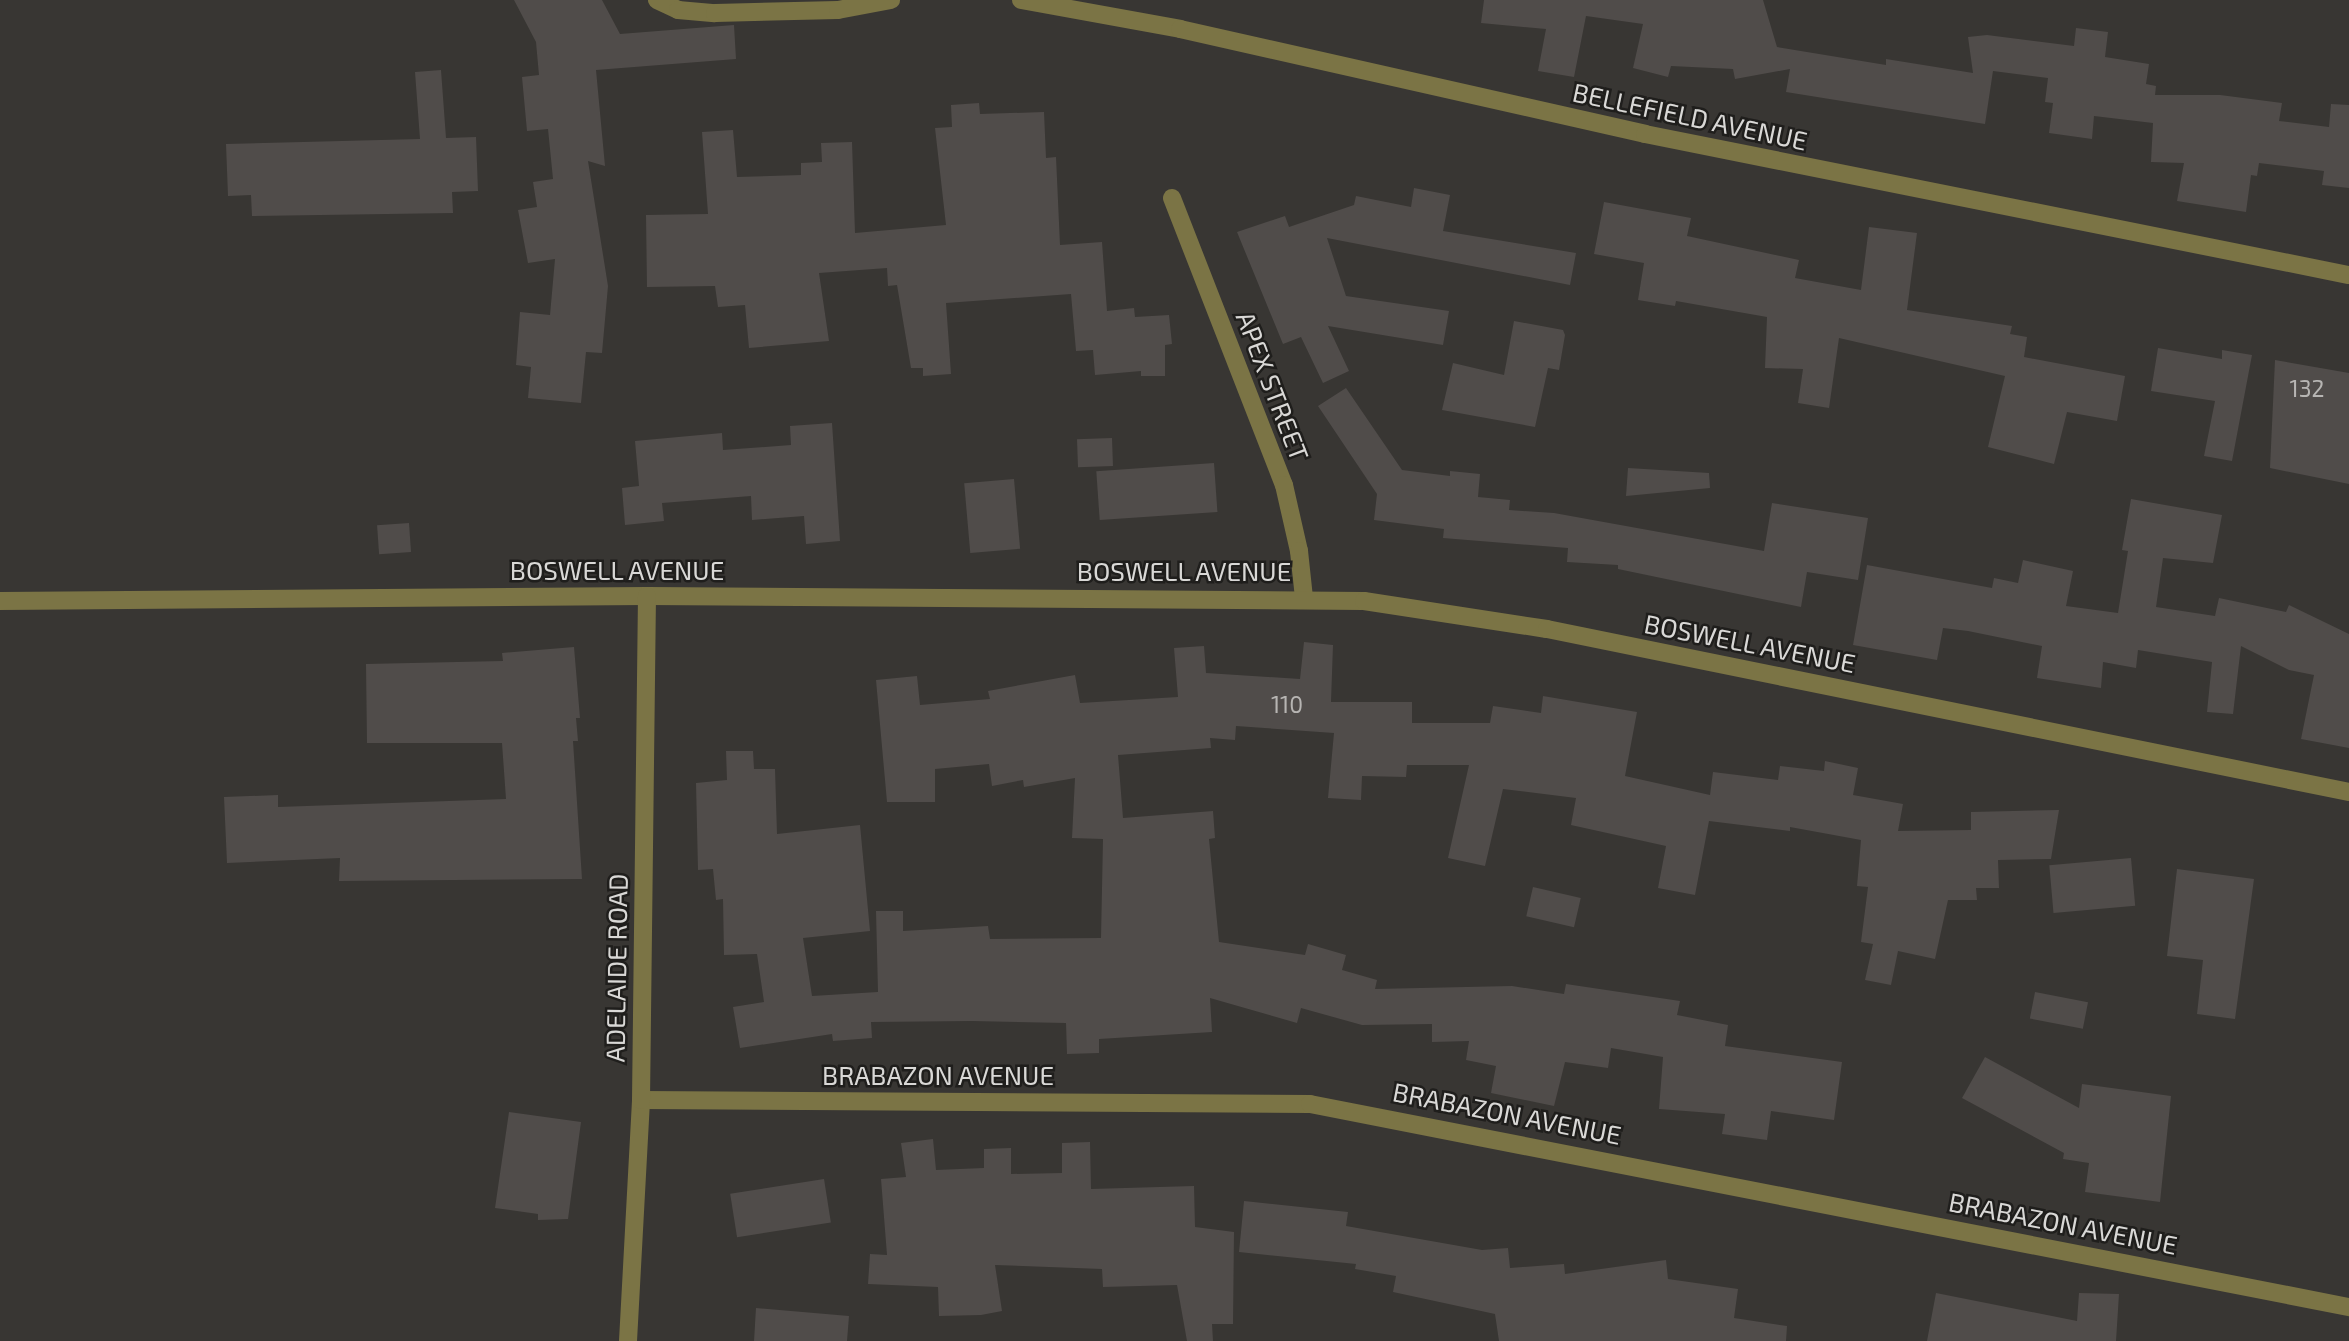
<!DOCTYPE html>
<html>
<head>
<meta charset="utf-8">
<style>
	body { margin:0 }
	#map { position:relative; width:2349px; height:1341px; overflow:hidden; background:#383633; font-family:"Exo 2",sans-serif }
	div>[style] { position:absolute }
	.building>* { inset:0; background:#504c4a; transform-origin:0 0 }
	.minor>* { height:18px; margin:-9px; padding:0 9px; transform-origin:9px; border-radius:9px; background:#7b7445 }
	span { translate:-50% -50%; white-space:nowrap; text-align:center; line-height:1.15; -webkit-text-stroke:5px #1f1e1c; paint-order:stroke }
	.number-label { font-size:23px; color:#b7b5b3 }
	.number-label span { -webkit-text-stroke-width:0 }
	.street-label { font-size:26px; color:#d9d8d6 }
</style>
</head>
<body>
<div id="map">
	<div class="building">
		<i style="clip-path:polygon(514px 0,602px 0,620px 34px,734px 25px,736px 59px,596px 70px,605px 166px,588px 161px,608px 286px,602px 353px,586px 352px,581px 403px,528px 398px,531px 367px,516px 365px,520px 312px,550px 315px,555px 259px,528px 263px,518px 210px,537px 207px,533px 182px,553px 179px,548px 129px,527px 131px,522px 77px,539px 75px,536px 42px)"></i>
		<i style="clip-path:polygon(1484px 0,1763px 0,1777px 47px,1886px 65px,1886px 59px,1973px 73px,1968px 37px,1987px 35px,2074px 46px,2076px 28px,2108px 32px,2105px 57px,2149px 64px,2146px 84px,2156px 86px,2155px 95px,2220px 95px,2282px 103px,2279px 121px,2329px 127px,2331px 104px,2349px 105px,2349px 188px,2322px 185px,2324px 171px,2259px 163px,2257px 176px,2251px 175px,2246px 212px,2177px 201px,2184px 163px,2151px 162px,2153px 123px,2094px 116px,2092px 139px,2049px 133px,2053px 103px,2045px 102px,2048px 78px,1993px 71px,1985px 124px,1786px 92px,1790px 69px,1735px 79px,1733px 69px,1671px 66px,1668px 77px,1633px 68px,1643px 24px,1586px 16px,1574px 77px,1538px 71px,1546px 29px,1481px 23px)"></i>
		<i style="clip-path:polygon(441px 70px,446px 138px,476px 137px,478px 191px,452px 192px,453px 213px,252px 216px,251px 195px,228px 196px,226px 144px,420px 139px,415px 72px)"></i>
		<i style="clip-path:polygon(979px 103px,980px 114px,1044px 112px,1046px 158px,1056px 157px,1060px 245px,1102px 242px,1107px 311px,1134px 308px,1135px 317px,1169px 315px,1172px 344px,1165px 345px,1165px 376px,1141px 376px,1141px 371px,1095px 375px,1093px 350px,1076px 351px,1071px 294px,946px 303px,951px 374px,923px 376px,923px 368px,911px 368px,897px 285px,888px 286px,887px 268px,819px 273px,829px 341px,749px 348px,745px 305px,718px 307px,715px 286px,647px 287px,646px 215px,708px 214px,702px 132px,733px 130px,737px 177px,801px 175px,801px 163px,822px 162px,821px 143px,852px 142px,855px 233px,946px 225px,935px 128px,952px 127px,951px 105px)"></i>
		<i style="clip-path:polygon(1414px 188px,1450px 195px,1443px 231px,1576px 253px,1570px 285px,1327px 238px,1346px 296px,1449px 311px,1443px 345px,1328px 326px,1349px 371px,1323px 383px,1301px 337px,1283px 344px,1237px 232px,1285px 216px,1289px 227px,1354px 205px,1356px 196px,1411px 207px)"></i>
		<i style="clip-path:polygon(1604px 202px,1691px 218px,1687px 236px,1799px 260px,1795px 278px,1861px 290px,1869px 227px,1917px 233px,1907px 310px,2012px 326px,2010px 334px,2027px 337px,2024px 357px,2125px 376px,2117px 421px,2067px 412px,2054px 464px,1988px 447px,2005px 376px,1839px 338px,1829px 408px,1798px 403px,1803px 369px,1765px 368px,1767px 317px,1676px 301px,1675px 306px,1638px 300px,1644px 263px,1594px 254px)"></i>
		<i style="clip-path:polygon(1514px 321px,1563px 330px,1565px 335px,1559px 370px,1548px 368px,1535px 427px,1442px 410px,1453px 363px,1504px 375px)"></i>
		<i style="clip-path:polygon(2158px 348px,2222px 359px,2222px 350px,2252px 355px,2232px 461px,2204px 456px,2215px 401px,2151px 391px)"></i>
		<i style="clip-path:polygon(2275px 360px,2349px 373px,2349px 484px,2270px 468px)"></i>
		<i style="clip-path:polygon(1346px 388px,1402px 470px,1450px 476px,1450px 471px,1480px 474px,1478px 497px,1510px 500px,1509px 510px,1554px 513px,1764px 551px,1772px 503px,1868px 518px,1858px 580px,1807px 572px,1801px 607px,1618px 569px,1618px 565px,1567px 562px,1568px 548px,1443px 538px,1444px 529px,1374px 520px,1377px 494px,1318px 406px)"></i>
		<i style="clip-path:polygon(832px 423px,840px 541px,806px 544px,804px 516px,752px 520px,751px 496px,662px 503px,664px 521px,625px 525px,622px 488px,639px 486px,635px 441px,722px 433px,723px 450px,791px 445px,790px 426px)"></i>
		<i style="left:1112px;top:438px;width:28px;height:35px;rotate:88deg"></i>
		<i style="left:1214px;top:463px;width:49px;height:118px;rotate:86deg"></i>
		<i style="clip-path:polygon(1628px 468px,1709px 473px,1710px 488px,1626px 496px)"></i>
		<i style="left:1014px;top:479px;width:70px;height:50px;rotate:85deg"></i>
		<i style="clip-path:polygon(2131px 499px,2222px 515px,2213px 563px,2163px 558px,2156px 607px,2215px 616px,2219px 598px,2286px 612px,2289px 605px,2349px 634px,2349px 748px,2301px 739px,2314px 675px,2289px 670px,2241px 646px,2233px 714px,2207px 712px,2212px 662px,2138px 650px,2136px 668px,2103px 662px,2101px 688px,2037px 678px,2042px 646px,1968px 631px,1943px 628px,1937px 660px,1853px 645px,1867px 565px,1992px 588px,1994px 578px,2018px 583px,2023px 560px,2073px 571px,2066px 606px,2118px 613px,2128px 551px,2122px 550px)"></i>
		<i style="left:409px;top:523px;width:29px;height:32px;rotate:86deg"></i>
		<i style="clip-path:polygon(1304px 642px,1333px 645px,1331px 702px,1412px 702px,1412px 723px,1490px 723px,1493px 706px,1541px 713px,1543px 696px,1637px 712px,1625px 776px,1710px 795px,1713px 772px,1778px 780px,1780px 766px,1824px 771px,1825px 761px,1858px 768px,1853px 795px,1903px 804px,1898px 831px,1971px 830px,1971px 812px,2059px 810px,2051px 859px,1998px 860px,1999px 888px,1976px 888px,1977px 900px,1948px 900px,1935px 959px,1898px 951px,1891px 985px,1865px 980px,1873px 944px,1861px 942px,1868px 887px,1857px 886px,1861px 840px,1790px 827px,1790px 831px,1709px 821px,1695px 895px,1658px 888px,1666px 846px,1571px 825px,1576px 798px,1503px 789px,1485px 866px,1448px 858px,1469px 765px,1407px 765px,1406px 777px,1362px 776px,1361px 800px,1328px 798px,1334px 733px,1236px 726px,1235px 740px,1210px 738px,1211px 748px,1118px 755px,1123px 818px,1213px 811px,1215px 838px,1209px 839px,1219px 942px,1305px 955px,1308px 944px,1346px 955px,1342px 970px,1377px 980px,1375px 989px,1512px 986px,1564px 994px,1566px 984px,1680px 1001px,1677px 1015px,1728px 1025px,1725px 1046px,1842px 1062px,1834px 1120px,1771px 1111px,1767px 1140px,1722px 1134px,1725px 1114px,1659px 1109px,1663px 1057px,1611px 1048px,1608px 1068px,1565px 1062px,1554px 1106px,1491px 1093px,1496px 1066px,1466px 1060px,1469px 1041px,1432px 1042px,1432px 1024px,1362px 1025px,1301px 1008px,1297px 1023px,1210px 998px,1212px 1032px,1099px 1039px,1099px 1053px,1067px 1054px,1066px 1023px,972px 1021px,871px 1022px,872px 1038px,833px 1041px,832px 1034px,740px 1048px,733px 1007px,764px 1002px,757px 954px,724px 955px,723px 899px,716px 900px,713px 869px,698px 870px,696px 783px,727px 780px,726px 751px,753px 751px,754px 769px,775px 769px,777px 834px,860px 825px,870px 931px,803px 938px,812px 996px,878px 992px,876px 911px,903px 911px,903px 931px,988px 926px,990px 939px,1101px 938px,1103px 839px,1072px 838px,1075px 778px,1024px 787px,1023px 780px,992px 786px,989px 764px,935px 769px,935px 802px,887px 802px,876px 680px,917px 676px,920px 705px,990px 699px,988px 691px,1075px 675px,1080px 703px,1178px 697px,1174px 648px,1204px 646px,1206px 673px,1300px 679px)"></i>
		<i style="clip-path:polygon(574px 647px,580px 718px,576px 718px,578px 741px,573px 741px,582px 879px,339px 881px,340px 858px,227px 863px,224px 797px,278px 795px,278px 807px,506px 799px,502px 743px,367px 743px,366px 664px,503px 661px,502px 653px)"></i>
		<i style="left:2131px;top:858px;width:48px;height:82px;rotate:85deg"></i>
		<i style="clip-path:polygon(2177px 869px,2254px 879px,2235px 1019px,2197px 1014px,2203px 960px,2167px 956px)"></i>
		<i style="left:1533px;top:887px;width:49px;height:30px;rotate:13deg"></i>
		<i style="left:2035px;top:992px;width:54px;height:27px;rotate:11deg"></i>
		<i style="clip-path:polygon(1985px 1057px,2079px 1108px,2082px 1084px,2171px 1096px,2160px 1202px,2085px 1192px,2089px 1163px,2063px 1159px,2064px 1153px,1962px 1098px)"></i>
		<i style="clip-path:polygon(509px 1112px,581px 1122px,568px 1219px,538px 1220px,538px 1214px,495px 1208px)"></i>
		<i style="clip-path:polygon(933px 1139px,936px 1170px,984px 1168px,984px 1149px,1011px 1148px,1011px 1174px,1062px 1173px,1062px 1143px,1090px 1142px,1091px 1189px,1194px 1186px,1195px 1227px,1234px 1232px,1233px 1324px,1212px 1324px,1213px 1341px,1187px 1341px,1177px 1285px,1103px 1287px,1102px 1269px,995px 1265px,1002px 1311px,981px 1315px,939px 1316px,938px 1287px,868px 1284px,870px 1254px,887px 1255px,881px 1179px,906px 1177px,901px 1143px)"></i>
		<i style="left:824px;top:1179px;width:44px;height:95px;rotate:81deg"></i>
		<i style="clip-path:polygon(1244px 1201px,1348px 1212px,1346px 1226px,1482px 1250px,1508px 1248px,1510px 1268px,1564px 1264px,1565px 1274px,1666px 1260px,1668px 1279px,1738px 1289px,1734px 1318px,1787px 1326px,1786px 1341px,1499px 1341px,1495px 1314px,1393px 1292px,1396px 1276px,1355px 1269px,1356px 1264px,1239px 1252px)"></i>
		<i style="clip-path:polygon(1936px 1293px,2077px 1321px,2079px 1293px,2119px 1294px,2116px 1341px,1927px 1341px)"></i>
		<i style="clip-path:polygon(756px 1308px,849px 1316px,847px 1341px,754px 1341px)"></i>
	</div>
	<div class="minor">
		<i style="left:657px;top:0;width:23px;rotate:25deg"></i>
		<i style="left:678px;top:10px;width:37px;rotate:5deg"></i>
		<i style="left:715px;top:13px;width:123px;rotate:-1.4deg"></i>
		<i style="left:838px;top:10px;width:54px;rotate:-10.7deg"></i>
		<i style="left:1021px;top:0;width:162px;rotate:10.3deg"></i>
		<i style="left:1180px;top:29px;width:477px;rotate:12.7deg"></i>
		<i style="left:1645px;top:134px;width:718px;rotate:11.33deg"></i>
		<i style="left:1172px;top:198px;width:308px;rotate:68.7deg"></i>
		<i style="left:1284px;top:485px;width:68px;rotate:77.2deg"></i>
		<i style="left:1299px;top:551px;width:47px;rotate:83.9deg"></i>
		<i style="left:0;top:601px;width:647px;rotate:-0.44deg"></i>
		<i style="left:647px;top:596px;width:717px;rotate:0.4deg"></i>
		<i style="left:1364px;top:601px;width:185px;rotate:8.7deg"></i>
		<i style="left:1547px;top:629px;width:818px;rotate:11.49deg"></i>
		<i style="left:641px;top:1100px;width:669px;rotate:0.34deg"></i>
		<i style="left:1310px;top:1104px;width:1059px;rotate:11.06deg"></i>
		<i style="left:628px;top:1341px;width:241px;rotate:-86.9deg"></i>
		<i style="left:641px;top:1100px;width:504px;rotate:-89.32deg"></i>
	</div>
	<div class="number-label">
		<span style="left:2307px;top:388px">132</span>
		<span style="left:1287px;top:704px">110</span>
	</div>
	<div class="street-label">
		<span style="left:1690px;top:116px;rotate:12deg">BELLEFIELD AVENUE</span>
		<span style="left:1273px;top:386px;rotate:69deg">APEX STREET</span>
		<span style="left:617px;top:570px">BOSWELL AVENUE</span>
		<span style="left:1184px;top:571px">BOSWELL AVENUE</span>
		<span style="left:1750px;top:643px;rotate:11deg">BOSWELL AVENUE</span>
		<span style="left:616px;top:968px;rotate:-89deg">ADELAIDE ROAD</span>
		<span style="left:938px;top:1075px">BRABAZON AVENUE</span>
		<span style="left:1507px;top:1113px;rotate:11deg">BRABAZON AVENUE</span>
		<span style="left:2063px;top:1223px;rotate:11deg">BRABAZON AVENUE</span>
	</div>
</div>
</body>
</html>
